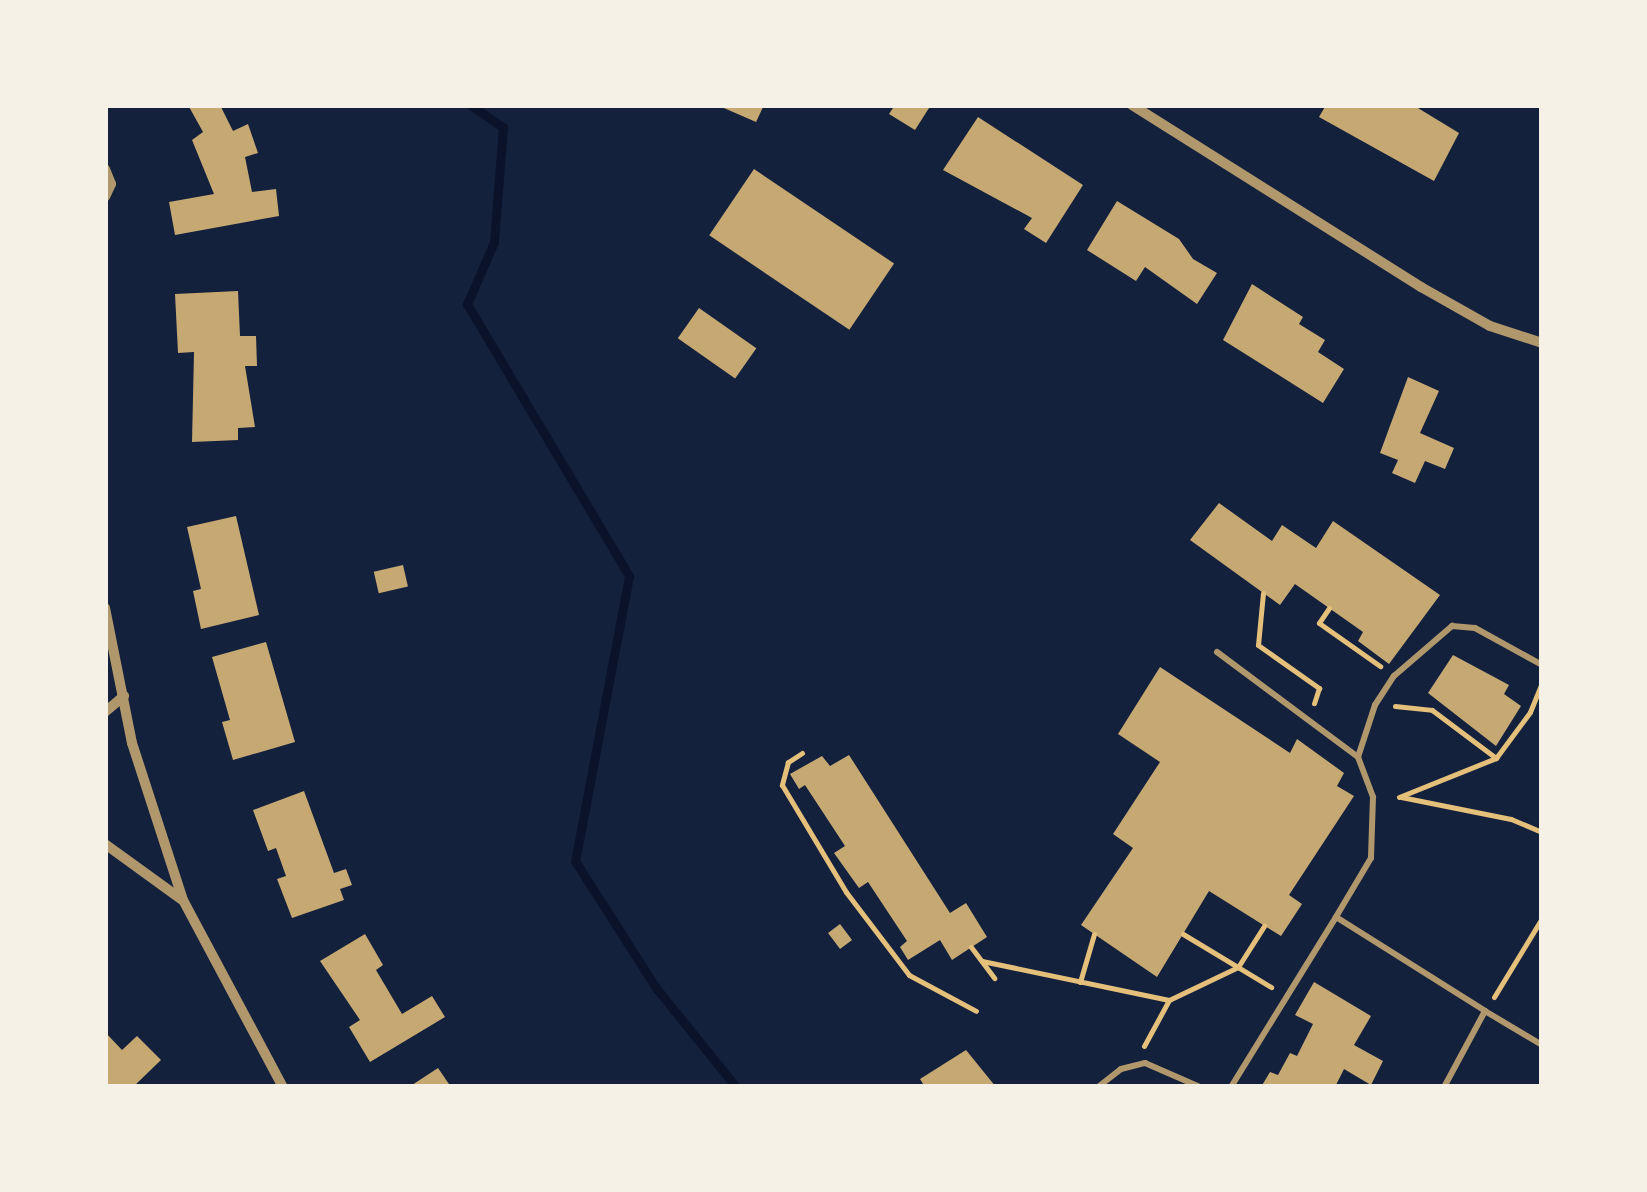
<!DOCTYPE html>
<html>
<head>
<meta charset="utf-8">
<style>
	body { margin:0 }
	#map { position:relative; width:1647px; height:1192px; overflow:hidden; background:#14213d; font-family:"Nunito Sans",sans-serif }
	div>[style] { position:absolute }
	.stream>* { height:9px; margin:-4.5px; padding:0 4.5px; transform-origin:4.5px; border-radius:4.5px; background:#0b132b }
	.building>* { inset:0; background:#c6a872; transform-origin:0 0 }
	.path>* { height:5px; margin:-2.5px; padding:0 2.5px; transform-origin:2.5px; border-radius:2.5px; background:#e5c07b }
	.service>* { height:6px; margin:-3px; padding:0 3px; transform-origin:3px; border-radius:3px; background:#b1986c }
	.minor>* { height:10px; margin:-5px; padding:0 5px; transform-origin:5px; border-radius:5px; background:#b1986c }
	span { translate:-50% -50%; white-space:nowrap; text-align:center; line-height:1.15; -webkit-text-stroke:8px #f6f1e7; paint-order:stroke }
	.frame { position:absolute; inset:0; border:108px solid #f6f1e7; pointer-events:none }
</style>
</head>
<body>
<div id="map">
	<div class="stream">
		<i style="left:471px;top:105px;width:39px;rotate:35deg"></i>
		<i style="left:503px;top:127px;width:115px;rotate:94.5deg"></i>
		<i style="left:494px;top:242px;width:68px;rotate:113.5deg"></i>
		<i style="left:467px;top:304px;width:317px;rotate:59.2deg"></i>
		<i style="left:629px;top:576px;width:290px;rotate:100.7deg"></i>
		<i style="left:575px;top:861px;width:152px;rotate:57.4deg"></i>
		<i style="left:657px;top:989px;width:126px;rotate:51.1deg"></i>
	</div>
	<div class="building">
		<i style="clip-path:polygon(188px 105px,220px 105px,233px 131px,248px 124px,258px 153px,245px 157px,252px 192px,276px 189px,279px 216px,175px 235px,169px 202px,214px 194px,192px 140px,203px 132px)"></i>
		<i style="clip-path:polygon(717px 105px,764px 105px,756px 122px)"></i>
		<i style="clip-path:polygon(895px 105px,924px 105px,929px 108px,915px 130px,889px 114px)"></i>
		<i style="clip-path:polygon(1326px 105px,1413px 105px,1459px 133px,1434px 181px,1319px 117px)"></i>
		<i style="clip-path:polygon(978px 117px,1083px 185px,1046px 243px,1024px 229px,1032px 218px,943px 170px)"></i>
		<i style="left:754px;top:169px;width:169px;height:80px;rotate:34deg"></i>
		<i style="clip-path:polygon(1117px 201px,1179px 239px,1193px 259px,1217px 273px,1197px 304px,1145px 267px,1136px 281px,1087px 250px)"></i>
		<i style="clip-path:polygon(1252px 284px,1303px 317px,1299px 324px,1325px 340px,1318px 352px,1344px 369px,1323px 403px,1223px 340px)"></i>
		<i style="clip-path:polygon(238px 291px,240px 336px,256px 336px,257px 366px,245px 366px,255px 427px,238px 428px,238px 440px,192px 442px,194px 352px,178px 353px,175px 294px)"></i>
		<i style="left:699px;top:308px;width:70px;height:37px;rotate:35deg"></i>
		<i style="clip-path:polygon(1408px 377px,1439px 391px,1420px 433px,1454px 448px,1445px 469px,1425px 461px,1415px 483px,1392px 473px,1398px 460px,1380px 453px)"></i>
		<i style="clip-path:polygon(1219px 503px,1272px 541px,1282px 525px,1316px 548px,1333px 521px,1440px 595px,1389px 664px,1358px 641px,1363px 632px,1295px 584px,1280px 605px,1190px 540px)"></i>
		<i style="clip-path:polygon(236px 516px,259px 615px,201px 629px,193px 591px,201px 589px,187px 527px)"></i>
		<i style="left:403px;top:565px;width:22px;height:30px;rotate:77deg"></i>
		<i style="clip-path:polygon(266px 642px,295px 742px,233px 760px,222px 722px,230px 720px,212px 657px)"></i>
		<i style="clip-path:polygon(1453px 655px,1509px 685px,1504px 694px,1521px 706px,1496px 746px,1428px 693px)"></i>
		<i style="clip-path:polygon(1160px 667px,1290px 753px,1297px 739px,1344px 773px,1337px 786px,1354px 796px,1289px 895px,1302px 904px,1281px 936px,1209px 891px,1157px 977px,1081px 925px,1133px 848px,1113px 834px,1160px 762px,1118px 734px)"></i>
		<i style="clip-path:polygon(849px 755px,950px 913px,966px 903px,987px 937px,952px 960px,940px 940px,908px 960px,900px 947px,907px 941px,868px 882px,859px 888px,834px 853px,845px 846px,805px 785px,799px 789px,790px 774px,822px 756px,830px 766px)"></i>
		<i style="clip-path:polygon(304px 791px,334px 873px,346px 869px,352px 885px,340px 889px,344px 900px,292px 918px,277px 879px,286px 876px,276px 848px,268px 851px,253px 810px)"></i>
		<i style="left:840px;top:924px;width:20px;height:15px;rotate:53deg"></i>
		<i style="clip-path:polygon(365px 934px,383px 965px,376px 970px,402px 1014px,432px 996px,445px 1017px,370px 1062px,349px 1027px,360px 1020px,320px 961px)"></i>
		<i style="clip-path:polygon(1314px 982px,1371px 1016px,1354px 1045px,1383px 1061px,1371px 1085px,1344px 1069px,1335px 1087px,1261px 1087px,1270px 1072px,1278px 1075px,1290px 1053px,1297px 1056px,1313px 1024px,1295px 1015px)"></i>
		<i style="clip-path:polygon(105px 1032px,122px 1050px,137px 1036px,161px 1060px,133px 1087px,105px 1087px)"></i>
		<i style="clip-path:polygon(966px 1050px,996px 1087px,925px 1087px,920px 1079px)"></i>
		<i style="clip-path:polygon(438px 1068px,451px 1087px,409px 1087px)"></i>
	</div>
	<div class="path">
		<i style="left:1263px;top:593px;width:52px;rotate:95.5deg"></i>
		<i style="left:1258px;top:645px;width:75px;rotate:35.2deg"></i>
		<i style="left:1319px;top:688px;width:16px;rotate:108deg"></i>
		<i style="left:1329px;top:608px;width:18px;rotate:124deg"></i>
		<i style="left:1319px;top:623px;width:75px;rotate:35.2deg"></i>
		<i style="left:1395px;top:706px;width:37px;rotate:6deg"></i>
		<i style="left:1432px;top:710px;width:80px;rotate:36.9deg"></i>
		<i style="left:802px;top:753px;width:17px;rotate:147deg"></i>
		<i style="left:788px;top:762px;width:24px;rotate:105deg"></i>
		<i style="left:782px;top:785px;width:125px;rotate:59.1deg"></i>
		<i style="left:846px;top:892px;width:104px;rotate:52.8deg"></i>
		<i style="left:909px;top:975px;width:76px;rotate:28.2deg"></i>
		<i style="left:1399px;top:797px;width:105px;rotate:-21.9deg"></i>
		<i style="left:1496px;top:758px;width:57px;rotate:-53.5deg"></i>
		<i style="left:1530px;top:712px;width:32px;rotate:-68deg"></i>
		<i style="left:1401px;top:797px;width:112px;rotate:11.3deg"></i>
		<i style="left:1511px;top:819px;width:34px;rotate:23deg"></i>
		<i style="left:1183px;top:934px;width:103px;rotate:31.1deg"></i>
		<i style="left:971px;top:947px;width:39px;rotate:53deg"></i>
		<i style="left:982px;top:961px;width:191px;rotate:11.8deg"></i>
		<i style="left:1169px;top:1000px;width:76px;rotate:-25.6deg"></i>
		<i style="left:1238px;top:967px;width:49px;rotate:-57.6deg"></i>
		<i style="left:1080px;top:982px;width:50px;rotate:-73.7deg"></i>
		<i style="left:1494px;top:997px;width:92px;rotate:-58.7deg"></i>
		<i style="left:1144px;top:1046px;width:52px;rotate:-61.5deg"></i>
	</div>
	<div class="service">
		<i style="left:1217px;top:652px;width:176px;rotate:36.7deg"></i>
		<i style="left:1358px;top:757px;width:43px;rotate:69.4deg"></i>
		<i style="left:1373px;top:797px;width:61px;rotate:91.9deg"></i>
		<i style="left:1371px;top:858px;width:69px;rotate:120.7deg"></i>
		<i style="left:1358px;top:757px;width:55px;rotate:-71.9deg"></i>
		<i style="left:1375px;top:705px;width:35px;rotate:-57deg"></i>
		<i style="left:1394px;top:676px;width:77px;rotate:-40.8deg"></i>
		<i style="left:1452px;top:626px;width:23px;rotate:5deg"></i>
		<i style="left:1475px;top:628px;width:77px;rotate:28.9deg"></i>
		<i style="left:1485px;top:1011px;width:66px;rotate:30.8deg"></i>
		<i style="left:1098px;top:1087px;width:29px;rotate:-38deg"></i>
		<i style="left:1121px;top:1069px;width:25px;rotate:-14deg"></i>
		<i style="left:1145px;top:1063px;width:60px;rotate:23.6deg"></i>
		<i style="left:1231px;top:1087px;width:200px;rotate:-58.3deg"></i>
		<i style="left:1336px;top:917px;width:176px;rotate:32.2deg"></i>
		<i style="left:1485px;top:1011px;width:86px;rotate:118.3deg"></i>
	</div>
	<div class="minor">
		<i style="left:1132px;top:105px;width:342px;rotate:32.2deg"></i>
		<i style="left:1421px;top:287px;width:79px;rotate:29.5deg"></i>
		<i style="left:1490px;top:326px;width:55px;rotate:18.1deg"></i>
		<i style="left:105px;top:169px;width:16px;rotate:68deg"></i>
		<i style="left:111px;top:184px;width:14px;rotate:115deg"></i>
		<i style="left:105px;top:608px;width:138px;rotate:78.7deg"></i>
		<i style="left:132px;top:743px;width:165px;rotate:72deg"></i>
		<i style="left:183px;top:900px;width:212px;rotate:61.9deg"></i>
		<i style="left:105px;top:712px;width:25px;rotate:-40deg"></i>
		<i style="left:105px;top:844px;width:94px;rotate:35.9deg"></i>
	</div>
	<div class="frame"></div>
</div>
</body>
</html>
